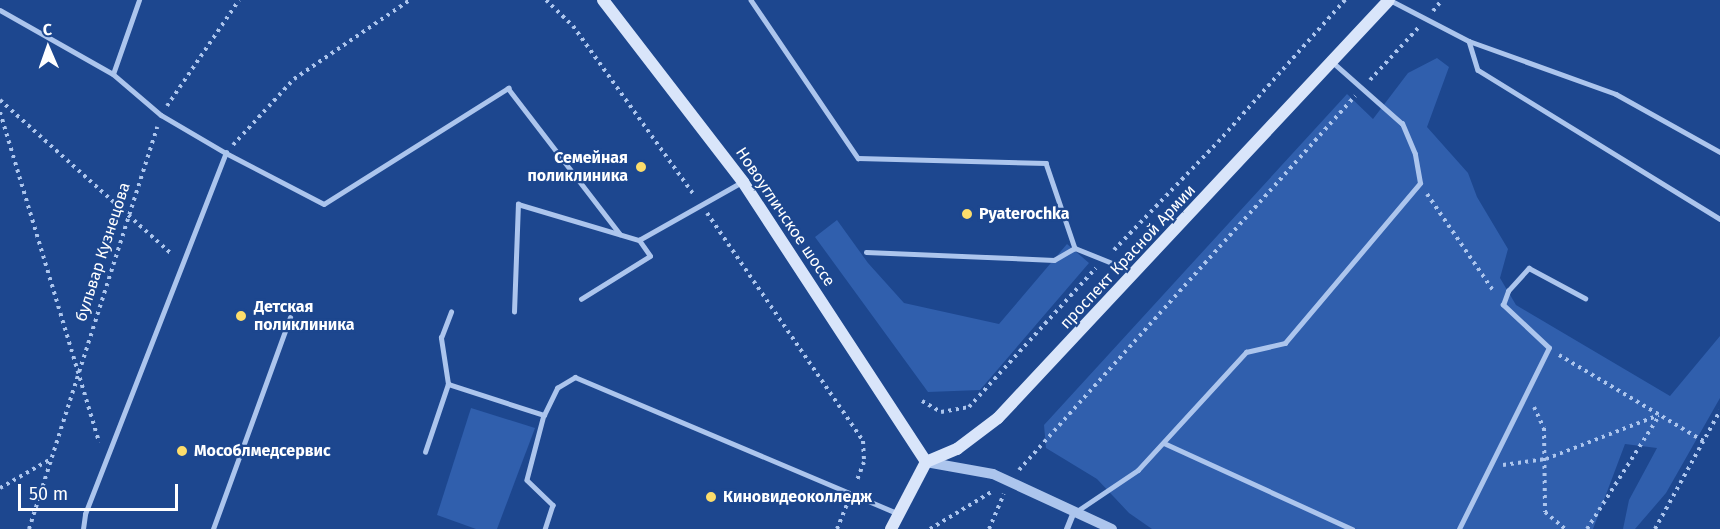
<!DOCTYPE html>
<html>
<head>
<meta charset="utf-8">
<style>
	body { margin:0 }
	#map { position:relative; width:1720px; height:529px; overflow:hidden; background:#1d478f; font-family:"Fira Sans",sans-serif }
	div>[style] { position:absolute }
	.green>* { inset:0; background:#305fad }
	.path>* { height:4px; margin-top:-2px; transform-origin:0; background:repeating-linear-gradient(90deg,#acc5ed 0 3px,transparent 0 7.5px) }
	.service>* { height:4.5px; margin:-2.25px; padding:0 2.25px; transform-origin:2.25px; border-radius:2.25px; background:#acc5ed }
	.minor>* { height:6px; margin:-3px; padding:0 3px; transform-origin:3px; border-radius:3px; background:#acc5ed }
	.tertiary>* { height:10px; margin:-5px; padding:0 5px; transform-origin:5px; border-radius:5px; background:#acc5ed }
	.secondary>* { height:12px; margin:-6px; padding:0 6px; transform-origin:6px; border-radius:6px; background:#d9e5fa }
	.dots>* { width:16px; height:16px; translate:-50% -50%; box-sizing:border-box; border:3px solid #1d478f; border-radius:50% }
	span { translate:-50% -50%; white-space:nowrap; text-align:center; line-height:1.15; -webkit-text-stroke:4.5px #1d478f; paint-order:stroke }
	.poi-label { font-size:16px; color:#fff; font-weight:700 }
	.right { translate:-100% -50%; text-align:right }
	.left { translate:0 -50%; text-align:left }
	.street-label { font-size:16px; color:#fff }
	.north { position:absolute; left:18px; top:18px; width:60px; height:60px; -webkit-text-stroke:4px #1d478f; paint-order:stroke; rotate:358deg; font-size:16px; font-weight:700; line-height:24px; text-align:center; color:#fff }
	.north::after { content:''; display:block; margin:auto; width:21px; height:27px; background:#fff; clip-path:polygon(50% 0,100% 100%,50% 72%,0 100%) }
	.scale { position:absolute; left:18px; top:484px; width:160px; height:27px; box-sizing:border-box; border:3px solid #fff; border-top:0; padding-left:8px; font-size:18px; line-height:21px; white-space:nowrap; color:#fff; -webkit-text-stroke:4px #1d478f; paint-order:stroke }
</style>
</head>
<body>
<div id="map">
	<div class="green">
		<i style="clip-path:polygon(1437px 58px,1449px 67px,1427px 127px,1468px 173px,1477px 197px,1508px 249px,1500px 278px,1516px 305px,1670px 396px,1720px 336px,1720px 398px,1666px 493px,1635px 529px,1623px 529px,1629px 500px,1657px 448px,1625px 444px,1593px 529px,1152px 529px,1129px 513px,1097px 479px,1046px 448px,1044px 425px,1347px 94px,1373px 119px,1408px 73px)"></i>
		<i style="clip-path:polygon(837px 220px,868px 263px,904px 303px,999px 324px,1067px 244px,1089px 263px,980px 390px,928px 392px,815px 237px)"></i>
		<i style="clip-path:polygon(471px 408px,535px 428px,497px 529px,476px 529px,437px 515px)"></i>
	</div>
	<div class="path">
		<i style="left:546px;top:0;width:37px;rotate:44deg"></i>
		<i style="left:573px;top:26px;width:208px;rotate:54.4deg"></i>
		<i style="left:1433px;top:11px;width:14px;rotate:-51deg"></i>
		<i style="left:1370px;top:80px;width:71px;rotate:-47.3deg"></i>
		<i style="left:0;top:100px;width:232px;rotate:41.9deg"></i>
		<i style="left:167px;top:106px;width:128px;rotate:-55.8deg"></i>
		<i style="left:0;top:112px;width:345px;rotate:73.3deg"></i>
		<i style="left:233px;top:145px;width:90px;rotate:-47.3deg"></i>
		<i style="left:294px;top:79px;width:140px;rotate:-34.3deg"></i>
		<i style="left:1427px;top:194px;width:119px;rotate:55.6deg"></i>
		<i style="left:707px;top:213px;width:276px;rotate:55.6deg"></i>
		<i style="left:863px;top:441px;width:21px;rotate:87deg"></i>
		<i style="left:864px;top:462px;width:22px;rotate:111deg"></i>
		<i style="left:1114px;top:250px;width:150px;rotate:-46.1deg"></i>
		<i style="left:1218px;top:142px;width:191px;rotate:-48.2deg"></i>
		<i style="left:1559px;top:355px;width:168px;rotate:30.8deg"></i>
		<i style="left:922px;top:401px;width:22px;rotate:30deg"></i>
		<i style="left:941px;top:412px;width:28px;rotate:-10deg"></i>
		<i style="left:969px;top:407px;width:188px;rotate:-47.6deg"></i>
		<i style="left:1534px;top:407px;width:23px;rotate:65deg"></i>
		<i style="left:1544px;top:428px;width:84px;rotate:89.3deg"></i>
		<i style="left:1545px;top:512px;width:26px;rotate:40deg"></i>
		<i style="left:1503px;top:465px;width:43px;rotate:-7.9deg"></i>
		<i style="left:1546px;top:459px;width:121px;rotate:-21.3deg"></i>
		<i style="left:1019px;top:470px;width:503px;rotate:-48.06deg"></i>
		<i style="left:0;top:488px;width:59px;rotate:-29.6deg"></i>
		<i style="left:29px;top:529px;width:422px;rotate:-72.3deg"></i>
		<i style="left:837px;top:529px;width:27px;rotate:-68deg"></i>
		<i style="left:930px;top:529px;width:74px;rotate:-31.1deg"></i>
		<i style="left:989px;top:529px;width:38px;rotate:-67deg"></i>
		<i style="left:1587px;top:529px;width:134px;rotate:-57.5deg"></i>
		<i style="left:1655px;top:529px;width:135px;rotate:-61.2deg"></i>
	</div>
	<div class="service">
		<i style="left:751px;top:0;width:191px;rotate:55.9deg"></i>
		<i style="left:858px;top:158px;width:188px;rotate:1.5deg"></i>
		<i style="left:1046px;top:163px;width:90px;rotate:71.2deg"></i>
		<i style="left:1390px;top:0;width:89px;rotate:27.4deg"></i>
		<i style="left:1469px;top:41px;width:156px;rotate:19.8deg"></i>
		<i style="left:1616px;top:94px;width:119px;rotate:29.1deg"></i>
		<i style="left:0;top:10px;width:130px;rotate:29.5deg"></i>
		<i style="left:113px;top:74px;width:78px;rotate:-70.6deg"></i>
		<i style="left:1469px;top:41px;width:30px;rotate:73deg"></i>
		<i style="left:1478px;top:70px;width:284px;rotate:31.6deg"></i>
		<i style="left:113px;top:74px;width:63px;rotate:40.5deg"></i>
		<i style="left:161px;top:115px;width:75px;rotate:30.3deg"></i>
		<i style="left:866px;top:252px;width:188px;rotate:2.4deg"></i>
		<i style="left:1054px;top:260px;width:24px;rotate:-30deg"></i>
		<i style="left:1075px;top:248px;width:61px;rotate:22deg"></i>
		<i style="left:581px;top:299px;width:81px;rotate:-31.9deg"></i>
		<i style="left:650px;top:256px;width:19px;rotate:-125deg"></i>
		<i style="left:514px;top:312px;width:108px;rotate:-87.9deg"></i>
		<i style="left:518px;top:204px;width:126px;rotate:16.6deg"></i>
		<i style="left:639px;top:240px;width:116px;rotate:-29.4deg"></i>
		<i style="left:448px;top:384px;width:47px;rotate:-98.7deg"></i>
		<i style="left:441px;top:338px;width:28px;rotate:-69deg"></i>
		<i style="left:544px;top:415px;width:67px;rotate:104.7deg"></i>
		<i style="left:527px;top:480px;width:36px;rotate:44deg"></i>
		<i style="left:553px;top:505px;width:25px;rotate:108deg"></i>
		<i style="left:1164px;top:443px;width:207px;rotate:24.6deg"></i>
		<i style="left:425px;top:452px;width:72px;rotate:-71.3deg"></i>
		<i style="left:448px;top:384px;width:101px;rotate:17.9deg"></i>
		<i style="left:544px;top:415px;width:30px;rotate:-64deg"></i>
		<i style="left:557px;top:388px;width:21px;rotate:-31deg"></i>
		<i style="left:575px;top:377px;width:350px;rotate:22.9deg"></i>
		<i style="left:1077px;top:511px;width:73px;rotate:-33.9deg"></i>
		<i style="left:1138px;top:470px;width:160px;rotate:-47.5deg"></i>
		<i style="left:1246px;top:352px;width:40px;rotate:-13deg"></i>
		<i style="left:1285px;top:343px;width:209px;rotate:-49.8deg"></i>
		<i style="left:1420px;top:183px;width:29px;rotate:-100deg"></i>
		<i style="left:1415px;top:154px;width:33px;rotate:-113deg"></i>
		<i style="left:1402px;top:124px;width:92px;rotate:-138.5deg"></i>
		<i style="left:83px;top:529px;width:15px;rotate:-82deg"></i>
		<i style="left:85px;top:514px;width:388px;rotate:-68.7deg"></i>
		<i style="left:226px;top:153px;width:110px;rotate:27.5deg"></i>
		<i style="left:324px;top:204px;width:218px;rotate:-32.2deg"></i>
		<i style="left:508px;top:88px;width:184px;rotate:52.5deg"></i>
		<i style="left:213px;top:529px;width:225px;rotate:-70deg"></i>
		<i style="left:1459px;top:529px;width:202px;rotate:-63.6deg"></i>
		<i style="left:1549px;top:348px;width:63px;rotate:-136.9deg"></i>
		<i style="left:1503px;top:305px;width:15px;rotate:-70deg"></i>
		<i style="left:1508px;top:291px;width:31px;rotate:-48deg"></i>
		<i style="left:1529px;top:268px;width:64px;rotate:28.2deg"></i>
	</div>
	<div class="minor">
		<i style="left:1067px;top:529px;width:18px;rotate:-68deg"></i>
	</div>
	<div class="tertiary">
		<i style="left:926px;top:462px;width:68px;rotate:10.2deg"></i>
		<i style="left:993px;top:474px;width:131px;rotate:24.8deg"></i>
	</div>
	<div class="secondary">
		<i style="left:603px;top:0;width:230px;rotate:52.4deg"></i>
		<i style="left:743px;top:182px;width:334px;rotate:56.8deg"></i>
		<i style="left:891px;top:529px;width:76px;rotate:-62.4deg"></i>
		<i style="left:926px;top:462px;width:34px;rotate:-23deg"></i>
		<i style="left:957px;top:449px;width:51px;rotate:-37.1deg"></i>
		<i style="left:998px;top:418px;width:572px;rotate:-46.91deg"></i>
	</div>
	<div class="dots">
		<i style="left:641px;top:167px;background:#fddd6b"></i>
		<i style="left:967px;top:214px;background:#fddd6b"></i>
		<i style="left:241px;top:316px;background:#fddd6b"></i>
		<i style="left:182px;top:451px;background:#fddd6b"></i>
		<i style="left:711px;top:497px;background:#fddd6b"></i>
	</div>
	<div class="poi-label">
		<span class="right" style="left:628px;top:167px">Семейная<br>поликлиника</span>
		<span class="left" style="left:979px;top:214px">Pyaterochka</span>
		<span class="left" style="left:254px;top:316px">Детская<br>поликлиника</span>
		<span class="left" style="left:194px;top:451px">Мособлмедсервис</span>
		<span class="left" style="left:723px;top:497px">Киновидеоколледж</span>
	</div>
	<div class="street-label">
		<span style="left:785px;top:217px;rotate:56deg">Новоугличское шоссе</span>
		<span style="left:103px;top:252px;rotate:-72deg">бульвар Кузнецова</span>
		<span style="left:1128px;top:257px;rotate:-47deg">проспект Красной Армии</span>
	</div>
	<div class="north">С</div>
	<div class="scale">50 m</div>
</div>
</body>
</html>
